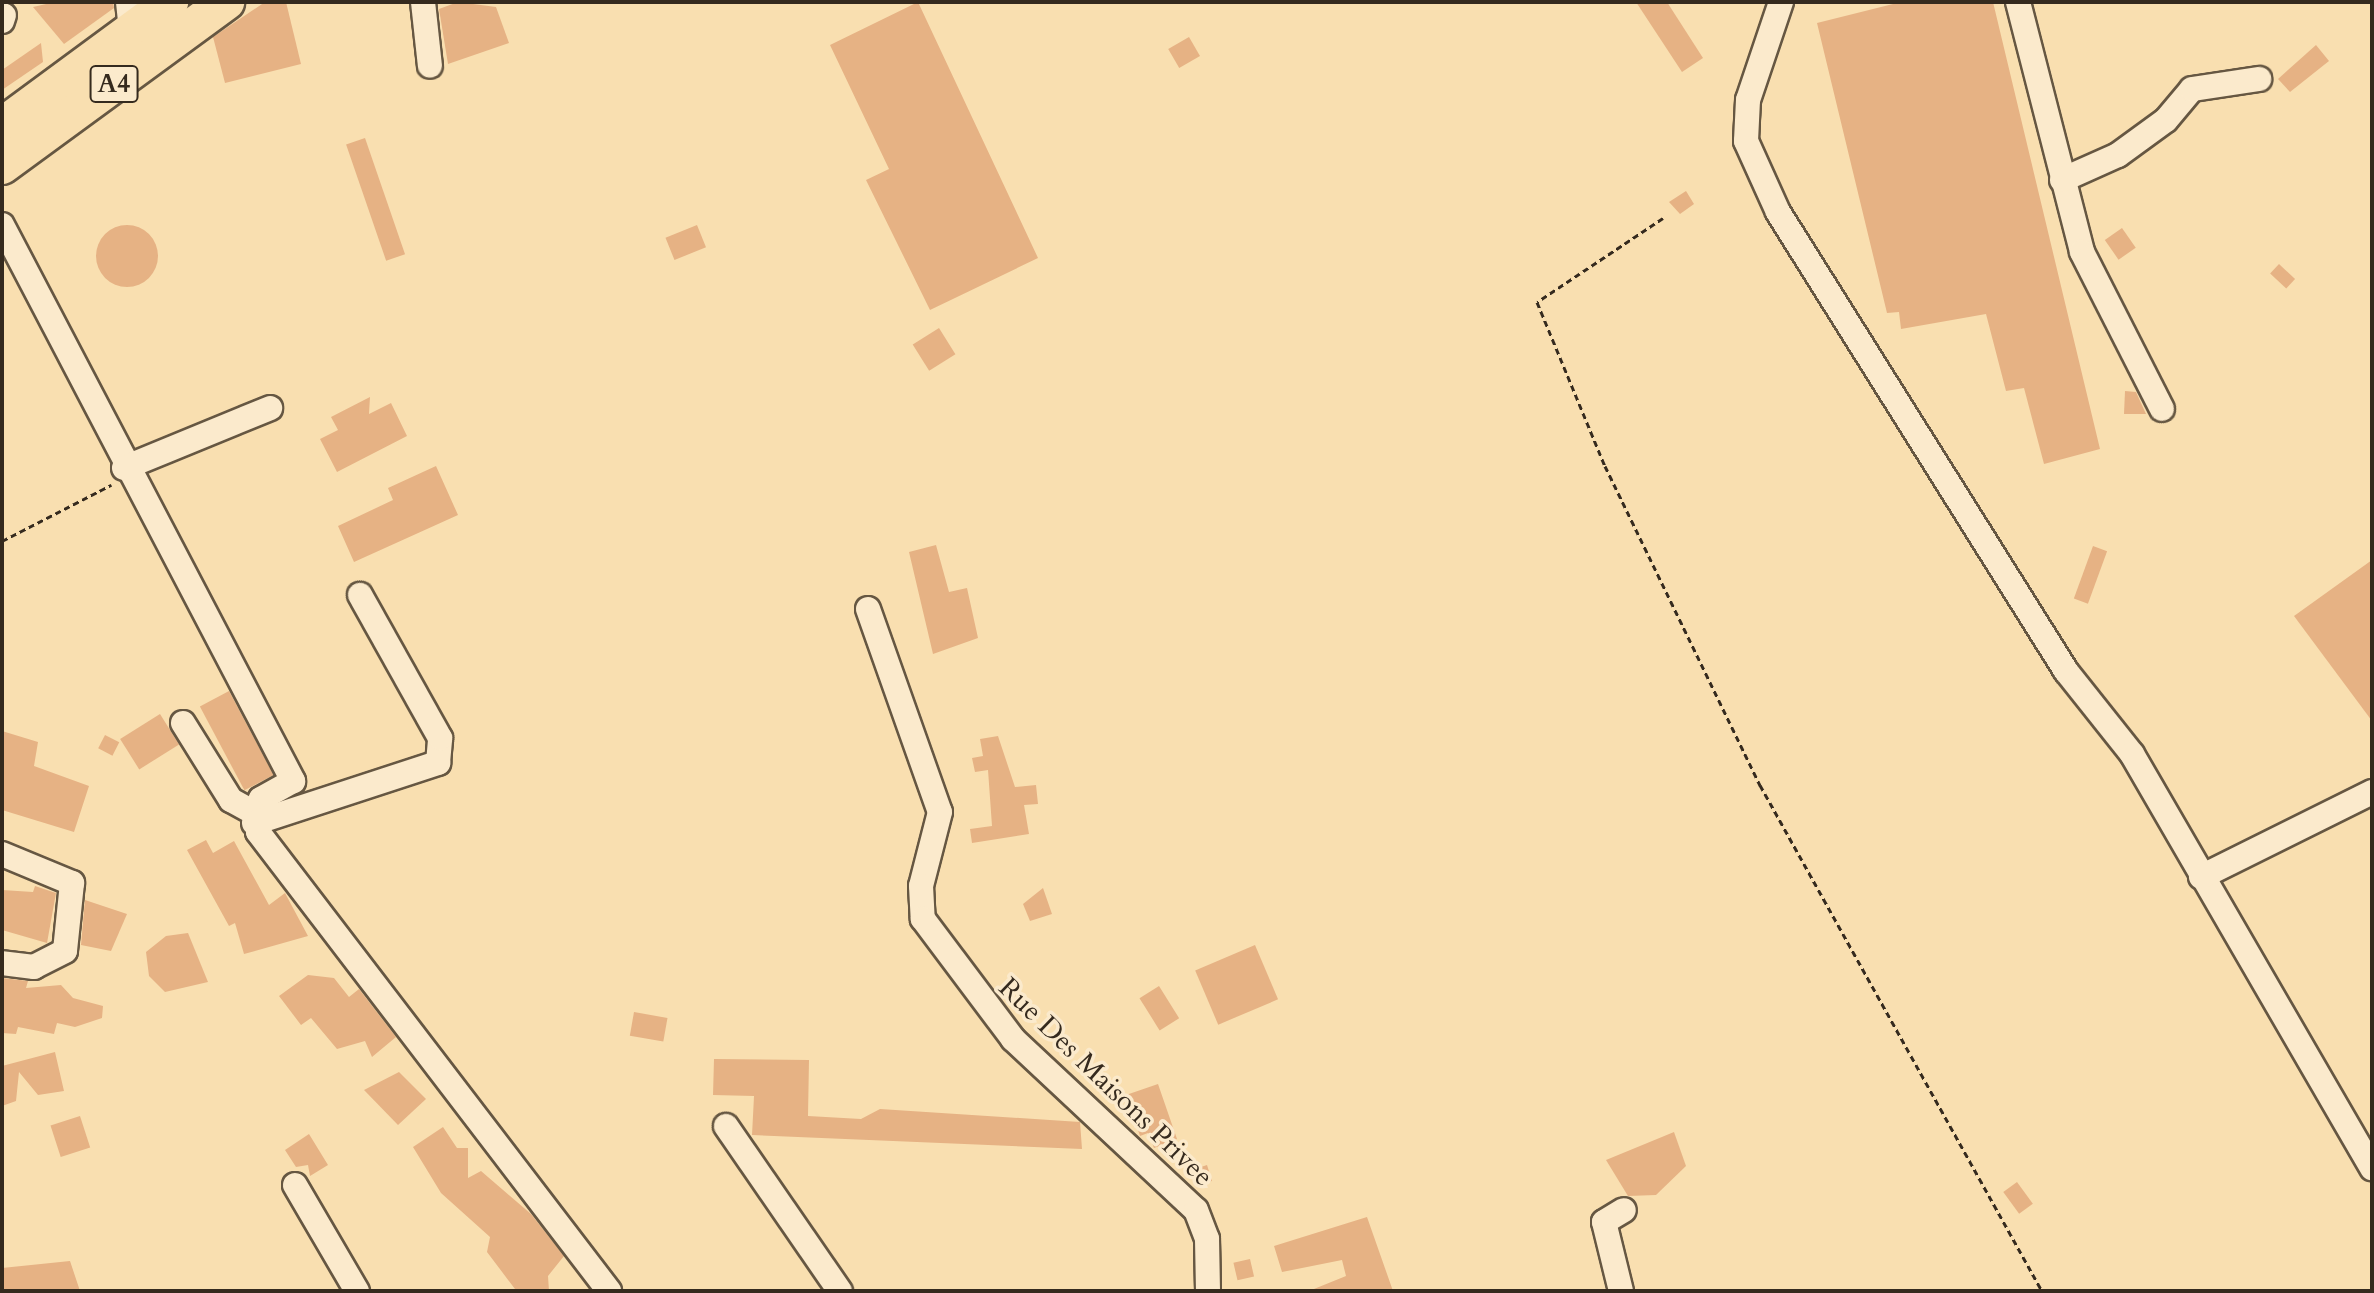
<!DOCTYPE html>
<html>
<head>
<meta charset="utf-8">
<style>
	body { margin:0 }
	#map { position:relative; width:2374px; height:1293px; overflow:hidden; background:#f9dfb0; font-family:Cardo,serif }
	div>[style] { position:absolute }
	.building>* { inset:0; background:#e6b284; transform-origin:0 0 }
	.round { border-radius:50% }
	.path>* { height:3px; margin-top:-1.5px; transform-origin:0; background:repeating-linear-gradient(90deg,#352a1e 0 6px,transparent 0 10px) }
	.roads { filter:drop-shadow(2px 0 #665742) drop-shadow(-2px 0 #665742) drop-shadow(0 2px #665742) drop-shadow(0 -2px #665742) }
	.minor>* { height:24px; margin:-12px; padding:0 12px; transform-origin:12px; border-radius:12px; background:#fbeacc }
	.highway>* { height:36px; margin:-18px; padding:0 18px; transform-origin:18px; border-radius:18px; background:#f9dfb0 }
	span { translate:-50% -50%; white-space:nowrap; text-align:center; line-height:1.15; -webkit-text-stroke:7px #fbeacc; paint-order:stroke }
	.shield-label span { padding:2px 6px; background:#fbeacc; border:2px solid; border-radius:6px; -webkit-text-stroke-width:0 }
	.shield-label { font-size:26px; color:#352a1e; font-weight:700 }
	.street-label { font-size:28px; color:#352a1e }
	.frame { position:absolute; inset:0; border:4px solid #352a1e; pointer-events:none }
</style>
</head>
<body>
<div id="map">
	<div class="building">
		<i style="clip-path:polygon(55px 2px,113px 2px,114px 8px,64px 44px,33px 7px)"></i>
		<i style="clip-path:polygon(265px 2px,286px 2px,301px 64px,225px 83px,213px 37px)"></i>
		<i style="clip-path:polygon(458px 2px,496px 7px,509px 43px,448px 64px,439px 9px)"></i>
		<i style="clip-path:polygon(918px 2px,1038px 258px,930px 310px,866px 180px,889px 169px,830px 45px)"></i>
		<i style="clip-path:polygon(1636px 2px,1667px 2px,1703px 58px,1682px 72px)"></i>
		<i style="clip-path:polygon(1901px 2px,1993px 2px,2100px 449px,2044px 464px,2024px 388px,2006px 391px,1986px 314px,1901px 329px,1899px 312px,1887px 313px,1817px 23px)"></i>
		<i style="left:1189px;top:37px;width:22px;height:24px;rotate:60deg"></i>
		<i style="clip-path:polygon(41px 43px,43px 62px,2px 90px,2px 70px)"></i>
		<i style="clip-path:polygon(2316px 45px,2329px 61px,2290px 92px,2278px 79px)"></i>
		<i style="left:365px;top:138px;width:123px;height:20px;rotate:71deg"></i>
		<i style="clip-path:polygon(1686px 191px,1694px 204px,1680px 214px,1669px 202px)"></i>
		<i class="round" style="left:96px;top:225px;width:62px;height:62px"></i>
		<i style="left:697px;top:225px;width:24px;height:34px;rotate:68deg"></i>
		<i style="left:2122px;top:228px;width:24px;height:21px;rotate:55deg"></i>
		<i style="left:2279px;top:264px;width:22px;height:13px;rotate:43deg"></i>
		<i style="left:939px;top:328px;width:31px;height:31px;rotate:58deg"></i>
		<i style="clip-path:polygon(2125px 391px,2136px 392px,2146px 414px,2124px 414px)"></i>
		<i style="clip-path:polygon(370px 397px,369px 414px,391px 403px,407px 436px,337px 472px,320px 439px,338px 430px,331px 417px)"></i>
		<i style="clip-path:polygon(436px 466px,458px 515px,354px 562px,338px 526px,393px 500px,388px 488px)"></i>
		<i style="clip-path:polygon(936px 545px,949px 592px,967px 588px,978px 638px,933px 654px,909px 552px)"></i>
		<i style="left:2093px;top:546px;width:15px;height:56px;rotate:20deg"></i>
		<i style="clip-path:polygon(2372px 560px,2372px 721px,2294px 616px)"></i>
		<i style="left:229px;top:691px;width:95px;height:33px;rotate:62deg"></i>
		<i style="left:160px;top:714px;width:36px;height:47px;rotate:58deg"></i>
		<i style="clip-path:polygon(2px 731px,38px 742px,34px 766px,89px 786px,74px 832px,2px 810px)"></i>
		<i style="left:105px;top:735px;width:16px;height:15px;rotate:27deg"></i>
		<i style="clip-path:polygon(998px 736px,1015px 787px,1036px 785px,1038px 804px,1024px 805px,1029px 834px,972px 843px,970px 829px,992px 826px,988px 770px,975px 772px,972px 758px,983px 756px,980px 739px)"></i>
		<i style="clip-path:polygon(206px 840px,213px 853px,234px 841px,269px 905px,285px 893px,308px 936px,244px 954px,235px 923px,229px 926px,187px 850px)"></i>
		<i style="clip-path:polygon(35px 886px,56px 893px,47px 943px,2px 930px,2px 890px,33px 892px)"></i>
		<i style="clip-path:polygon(1043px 888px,1052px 914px,1030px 921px,1023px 904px)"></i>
		<i style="clip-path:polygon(85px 900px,127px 914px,111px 951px,81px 945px)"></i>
		<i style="clip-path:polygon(188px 933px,208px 982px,165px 992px,149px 976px,146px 952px,166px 936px)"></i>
		<i style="left:1255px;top:945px;width:59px;height:65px;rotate:67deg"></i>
		<i style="clip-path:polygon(308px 975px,334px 978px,349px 997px,359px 989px,396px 1037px,372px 1057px,365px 1041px,337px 1049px,311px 1018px,301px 1025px,279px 996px)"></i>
		<i style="clip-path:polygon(2px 978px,28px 981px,26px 988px,61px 985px,73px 998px,103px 1006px,102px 1018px,75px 1027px,57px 1023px,54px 1034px,18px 1027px,16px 1034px,2px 1033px)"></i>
		<i style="left:1159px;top:986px;width:38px;height:23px;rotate:58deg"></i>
		<i style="left:634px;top:1012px;width:34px;height:24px;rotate:10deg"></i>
		<i style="clip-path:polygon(55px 1052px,64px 1091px,38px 1095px,19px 1072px,16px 1101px,2px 1106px,2px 1066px)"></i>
		<i style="clip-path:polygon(714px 1059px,809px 1060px,808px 1116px,861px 1119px,880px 1109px,1080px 1122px,1082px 1149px,752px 1135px,754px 1096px,713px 1095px)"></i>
		<i style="clip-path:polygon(399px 1072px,426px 1099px,398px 1125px,364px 1090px)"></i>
		<i style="clip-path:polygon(1158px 1084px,1177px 1139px,1154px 1148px,1148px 1133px,1140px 1136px,1126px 1095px)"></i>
		<i style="left:80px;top:1116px;width:33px;height:31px;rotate:72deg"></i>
		<i style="clip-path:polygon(443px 1127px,457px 1148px,468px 1148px,468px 1178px,481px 1171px,531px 1214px,564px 1256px,548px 1276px,549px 1291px,515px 1289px,487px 1252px,490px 1237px,441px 1193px,413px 1147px)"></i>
		<i style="clip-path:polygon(1674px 1132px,1686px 1166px,1656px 1195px,1628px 1196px,1606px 1160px)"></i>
		<i style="clip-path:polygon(309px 1134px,328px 1165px,310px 1176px,308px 1165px,296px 1167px,285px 1150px)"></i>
		<i style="clip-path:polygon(1207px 1165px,1212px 1181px,1195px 1185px,1192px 1170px)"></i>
		<i style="left:2017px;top:1182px;width:27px;height:17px;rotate:54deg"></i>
		<i style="clip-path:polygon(1367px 1217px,1393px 1291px,1309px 1291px,1346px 1276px,1342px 1260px,1282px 1272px,1274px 1246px)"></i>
		<i style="left:1250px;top:1259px;width:18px;height:17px;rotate:77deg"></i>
		<i style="clip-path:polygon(70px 1261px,80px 1291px,2px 1291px,2px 1268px)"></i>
	</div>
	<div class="path">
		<i style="left:1663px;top:218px;width:151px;rotate:146.3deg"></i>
		<i style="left:1537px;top:302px;width:178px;rotate:67.5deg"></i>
		<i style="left:1605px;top:466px;width:355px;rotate:64.1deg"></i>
		<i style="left:1760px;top:785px;width:579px;rotate:60.87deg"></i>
		<i style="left:2px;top:541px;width:123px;rotate:-27.2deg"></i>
	</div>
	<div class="roads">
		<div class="minor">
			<i style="left:128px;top:2px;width:28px;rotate:84deg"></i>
			<i style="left:423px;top:2px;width:64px;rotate:83.8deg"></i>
			<i style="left:1781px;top:2px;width:103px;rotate:108.6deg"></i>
			<i style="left:1748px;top:100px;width:41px;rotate:92.8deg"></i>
			<i style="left:1746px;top:141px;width:78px;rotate:65.7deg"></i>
			<i style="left:1778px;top:212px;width:542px;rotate:57.89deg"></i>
			<i style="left:2066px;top:671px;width:106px;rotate:51.5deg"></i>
			<i style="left:2132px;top:754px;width:479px;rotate:59.9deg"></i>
			<i style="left:2018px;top:2px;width:258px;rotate:75.6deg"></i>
			<i style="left:2082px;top:252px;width:176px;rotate:63deg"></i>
			<i style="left:2px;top:21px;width:6px;rotate:-72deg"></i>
			<i style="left:2062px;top:180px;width:61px;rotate:-24.1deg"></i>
			<i style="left:2118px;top:155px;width:59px;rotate:-36.1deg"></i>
			<i style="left:2166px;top:120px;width:40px;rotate:-50deg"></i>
			<i style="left:2192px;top:89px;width:68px;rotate:-8.5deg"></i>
			<i style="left:2px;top:225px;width:628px;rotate:62.37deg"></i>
			<i style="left:293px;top:781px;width:37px;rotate:151deg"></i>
			<i style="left:261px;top:799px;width:33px;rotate:95deg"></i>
			<i style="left:258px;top:832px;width:578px;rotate:52.59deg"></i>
			<i style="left:124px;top:468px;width:158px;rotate:-22.3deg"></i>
			<i style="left:868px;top:609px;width:215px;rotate:70.5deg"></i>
			<i style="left:940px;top:812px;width:76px;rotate:104.4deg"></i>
			<i style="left:921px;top:886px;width:33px;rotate:87deg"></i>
			<i style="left:923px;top:919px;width:150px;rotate:53.1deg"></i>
			<i style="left:1013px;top:1039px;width:250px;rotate:43.1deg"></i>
			<i style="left:1196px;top:1210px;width:31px;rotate:69deg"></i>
			<i style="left:1207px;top:1239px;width:52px;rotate:88.9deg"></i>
			<i style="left:183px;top:723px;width:91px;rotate:58.1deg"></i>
			<i style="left:231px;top:800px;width:26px;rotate:29deg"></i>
			<i style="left:254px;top:823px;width:194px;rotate:-18.1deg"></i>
			<i style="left:438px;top:763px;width:25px;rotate:-85deg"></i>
			<i style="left:440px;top:738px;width:164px;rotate:-119.2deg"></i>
			<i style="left:2px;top:854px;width:76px;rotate:22.5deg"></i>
			<i style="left:72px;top:883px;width:68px;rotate:95.9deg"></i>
			<i style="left:65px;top:951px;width:35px;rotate:153deg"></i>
			<i style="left:34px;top:967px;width:32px;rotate:-173deg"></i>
			<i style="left:2201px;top:877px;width:191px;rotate:-26.4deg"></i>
			<i style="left:726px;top:1126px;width:201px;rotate:55.4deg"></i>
			<i style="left:295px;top:1185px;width:123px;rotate:59.7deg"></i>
			<i style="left:1621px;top:1291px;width:71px;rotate:-103.8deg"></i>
			<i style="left:1604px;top:1222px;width:23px;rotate:-31deg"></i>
		</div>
		<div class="highway">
			<i style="left:2px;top:126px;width:209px;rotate:-36.4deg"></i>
			<i style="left:2px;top:166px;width:278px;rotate:-36.2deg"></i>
		</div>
	</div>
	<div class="shield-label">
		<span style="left:114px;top:84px">A4</span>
	</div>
	<div class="street-label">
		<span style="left:1106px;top:1082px;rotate:44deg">Rue Des Maisons Privee</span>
	</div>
	<div class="frame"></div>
</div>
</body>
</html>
